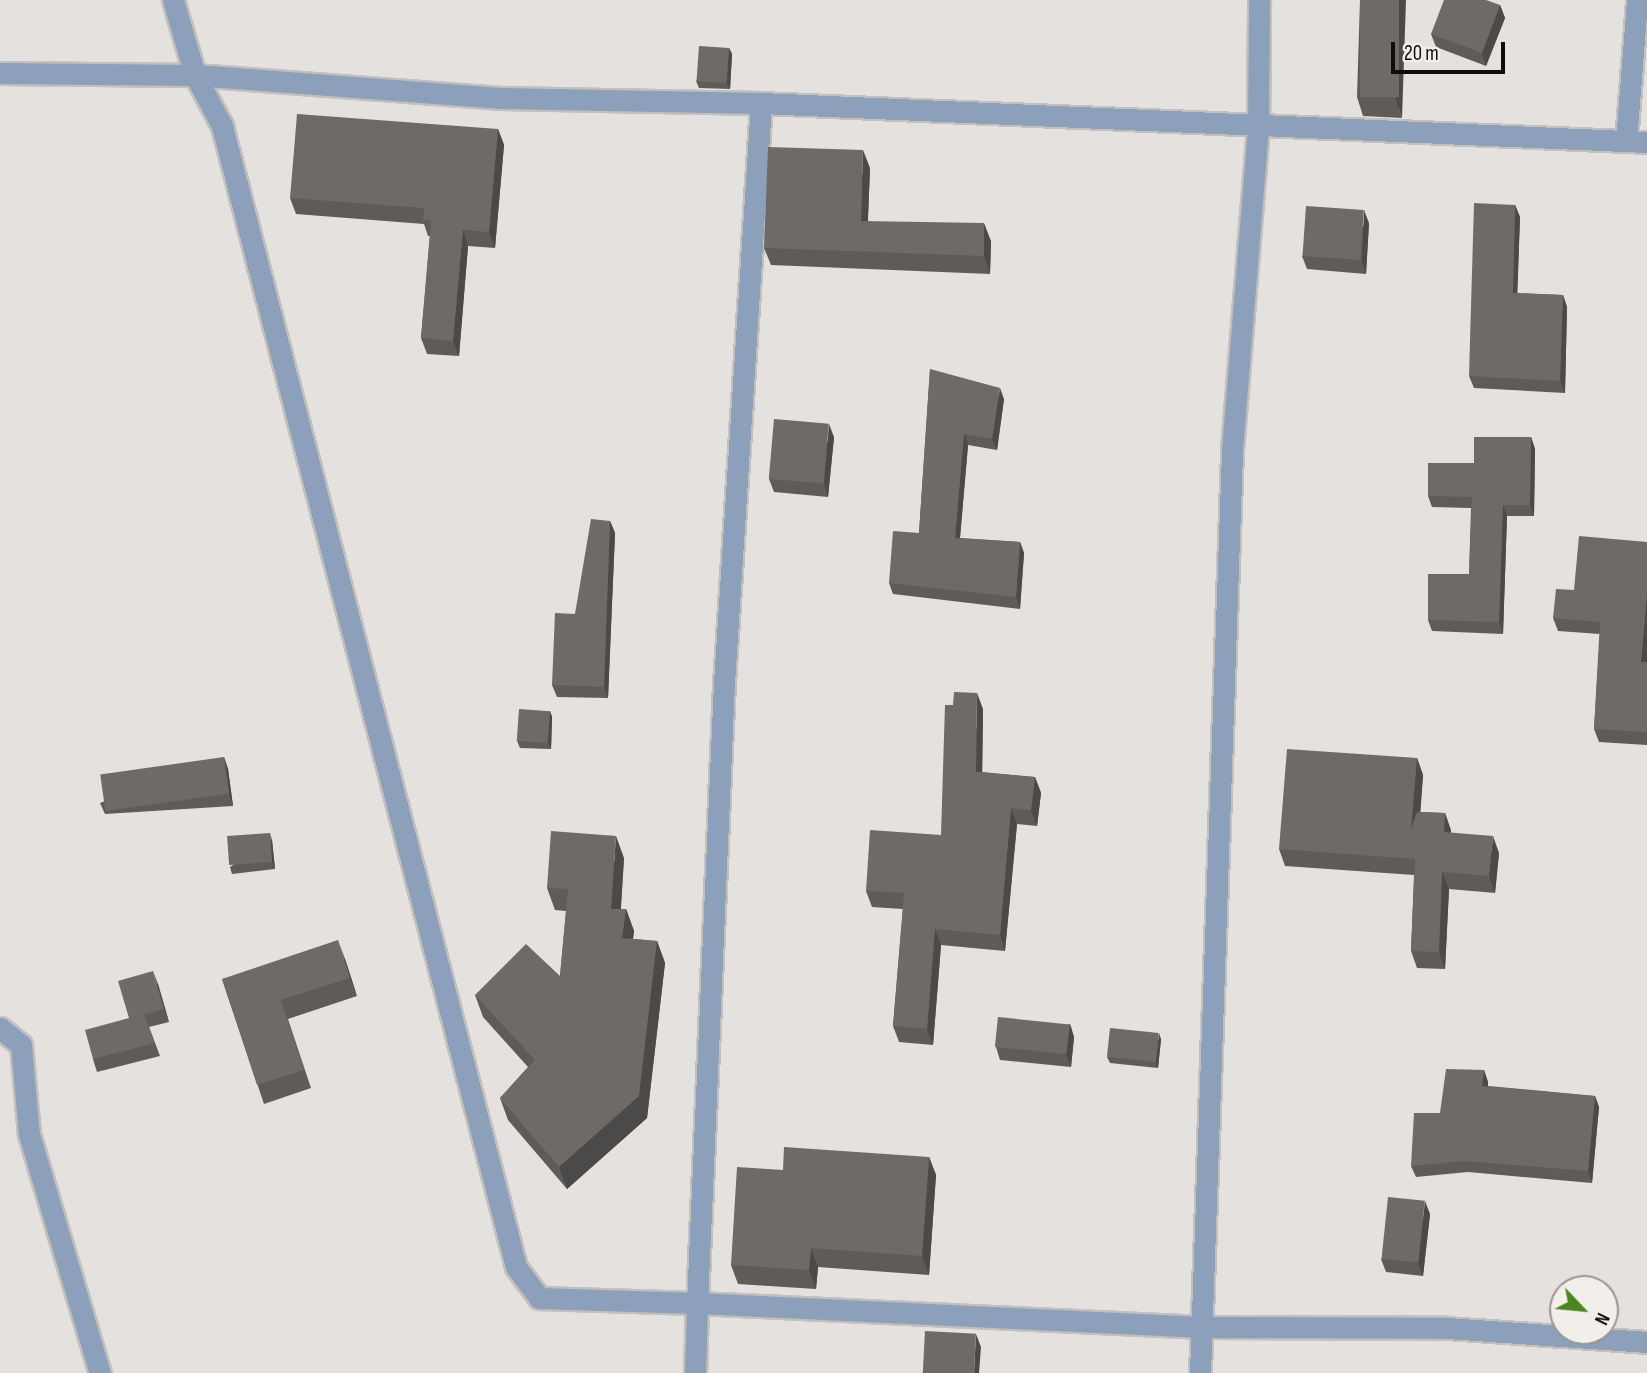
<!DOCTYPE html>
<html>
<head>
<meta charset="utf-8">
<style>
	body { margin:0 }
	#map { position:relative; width:1647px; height:1373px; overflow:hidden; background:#e5e1de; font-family:"Sofia Sans Condensed",sans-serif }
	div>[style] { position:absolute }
	.roads { filter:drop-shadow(2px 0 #c3bfbc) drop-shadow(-2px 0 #c3bfbc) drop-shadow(0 2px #c3bfbc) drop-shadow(0 -2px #c3bfbc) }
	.minor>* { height:21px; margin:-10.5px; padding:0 10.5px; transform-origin:10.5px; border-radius:10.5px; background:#8ca0bb }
	.wall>* { inset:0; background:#5e5b59 }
	.shaded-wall>* { inset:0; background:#4c4a48 }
	.building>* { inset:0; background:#6d6a67; transform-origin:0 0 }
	span { translate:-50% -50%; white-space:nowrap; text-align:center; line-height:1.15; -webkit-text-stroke:5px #f2efeb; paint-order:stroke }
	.north { position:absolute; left:1549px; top:1275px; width:70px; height:70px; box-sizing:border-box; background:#f2efeb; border:2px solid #979592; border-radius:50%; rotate:116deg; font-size:19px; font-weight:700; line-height:28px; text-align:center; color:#0f0d0c }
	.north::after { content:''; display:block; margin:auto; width:24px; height:32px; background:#4a8522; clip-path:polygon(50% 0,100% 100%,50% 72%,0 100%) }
	.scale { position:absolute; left:1391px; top:42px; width:114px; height:32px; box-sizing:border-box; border:4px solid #0f0d0c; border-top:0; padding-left:9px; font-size:21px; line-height:24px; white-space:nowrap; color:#0f0d0c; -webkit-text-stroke:5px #f2efeb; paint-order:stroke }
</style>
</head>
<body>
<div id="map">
	<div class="roads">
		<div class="minor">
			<i style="left:173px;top:0;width:78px;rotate:73.7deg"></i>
			<i style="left:195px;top:75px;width:307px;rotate:4.3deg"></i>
			<i style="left:501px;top:98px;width:260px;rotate:1.1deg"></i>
			<i style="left:0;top:73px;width:195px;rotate:0.6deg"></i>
			<i style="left:195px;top:75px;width:58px;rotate:62.1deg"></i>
			<i style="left:222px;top:126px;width:1178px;rotate:75.55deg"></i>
			<i style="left:516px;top:1267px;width:39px;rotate:53deg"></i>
			<i style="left:539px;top:1298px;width:158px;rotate:1.8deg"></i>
			<i style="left:697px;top:1303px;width:70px;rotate:91.6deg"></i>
			<i style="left:1626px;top:141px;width:141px;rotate:-85.5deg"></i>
			<i style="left:1647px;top:142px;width:887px;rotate:-177.48deg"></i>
			<i style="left:761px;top:103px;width:581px;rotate:93.65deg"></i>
			<i style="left:724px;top:683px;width:621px;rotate:92.49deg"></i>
			<i style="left:697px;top:1303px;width:508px;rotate:2.71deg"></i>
			<i style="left:1204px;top:1327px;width:243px;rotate:0.2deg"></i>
			<i style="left:1447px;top:1328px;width:200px;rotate:4deg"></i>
			<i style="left:0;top:1028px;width:27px;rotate:39deg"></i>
			<i style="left:21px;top:1045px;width:89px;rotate:84.9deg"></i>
			<i style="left:29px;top:1134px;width:249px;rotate:73.5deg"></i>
			<i style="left:1200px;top:1373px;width:924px;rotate:-88.01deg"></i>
			<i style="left:1232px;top:450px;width:324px;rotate:-85.4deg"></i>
			<i style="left:1258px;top:127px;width:127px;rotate:-89.5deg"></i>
		</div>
	</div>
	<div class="wall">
		<i style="clip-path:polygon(1360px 0,1402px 118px,1363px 116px,1357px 97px)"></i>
		<i style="clip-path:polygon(1500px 5px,1505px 18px,1486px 66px,1436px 47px,1431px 34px)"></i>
		<i style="clip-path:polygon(729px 48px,732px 54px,730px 89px,699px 88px,696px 81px)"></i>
		<i style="clip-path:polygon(498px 129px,504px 145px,495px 248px,468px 246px,459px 356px,427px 354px,421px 338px,430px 236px,428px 236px,424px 224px,296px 214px,290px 198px)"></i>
		<i style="clip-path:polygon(870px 168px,868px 221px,991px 241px,990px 274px,771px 265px,764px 248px)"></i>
		<i style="clip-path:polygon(1515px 205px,1520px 217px,1517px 293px,1563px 295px,1567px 307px,1565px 393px,1474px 388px,1469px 376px)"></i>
		<i style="clip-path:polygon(1369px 223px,1366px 274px,1307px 269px,1302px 256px)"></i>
		<i style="clip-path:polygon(930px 369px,1004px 399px,997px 450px,968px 445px,960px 538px,1020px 542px,1024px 553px,1020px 609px,893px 594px,889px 583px,919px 533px)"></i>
		<i style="clip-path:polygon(834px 437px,828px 497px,774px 492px,769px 479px)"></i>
		<i style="clip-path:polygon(1531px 437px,1535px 449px,1534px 516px,1507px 516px,1503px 634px,1432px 631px,1428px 620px,1469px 574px,1471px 508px,1432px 507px,1428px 496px,1474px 463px)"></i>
		<i style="clip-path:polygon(610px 521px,615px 533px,608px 698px,557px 697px,552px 685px,575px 614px)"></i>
		<i style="clip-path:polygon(1647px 542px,1647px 745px,1599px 742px,1594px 729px,1600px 634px,1558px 631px,1553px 618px,1574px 590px)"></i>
		<i style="clip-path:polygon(983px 709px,982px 772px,1035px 777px,1041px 793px,1037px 826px,1017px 824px,1005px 951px,941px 945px,933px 1045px,899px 1042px,893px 1026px,903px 909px,872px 907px,866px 891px,941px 835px)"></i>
		<i style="clip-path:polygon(550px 711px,552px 717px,551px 749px,520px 748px,517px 741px)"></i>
		<i style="clip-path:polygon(224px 757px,228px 769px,233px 806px,105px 814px,100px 803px)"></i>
		<i style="clip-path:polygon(1417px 758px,1423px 775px,1420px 812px,1445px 813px,1451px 833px,1499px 853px,1495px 893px,1449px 889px,1445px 969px,1417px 968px,1411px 951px,1414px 875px,1285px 866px,1279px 849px)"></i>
		<i style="clip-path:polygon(272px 840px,275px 869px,232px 874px,230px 867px)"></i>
		<i style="clip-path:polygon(624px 858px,621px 909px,626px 909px,634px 931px,633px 939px,657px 941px,665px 963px,647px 1118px,567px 1189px,508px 1120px,500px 1098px,528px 1067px,483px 1017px,475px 995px,560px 976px,566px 911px,555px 910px,547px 888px)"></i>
		<i style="clip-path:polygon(345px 959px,357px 996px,288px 1019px,311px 1088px,264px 1104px,222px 979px)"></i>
		<i style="clip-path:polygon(158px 984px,169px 1022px,149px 1027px,160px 1056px,97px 1072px,93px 1059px,129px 1018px)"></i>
		<i style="clip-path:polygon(1070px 1024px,1074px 1037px,1071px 1067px,1000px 1060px,996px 1047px)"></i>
		<i style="clip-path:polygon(1161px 1039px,1158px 1068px,1110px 1063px,1107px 1057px)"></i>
		<i style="clip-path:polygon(1484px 1070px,1488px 1082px,1488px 1086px,1595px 1096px,1599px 1107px,1592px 1183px,1468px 1172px,1416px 1177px,1411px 1166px,1440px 1113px)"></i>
		<i style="clip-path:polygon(929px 1157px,936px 1175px,929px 1275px,818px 1267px,816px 1289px,738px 1284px,731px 1265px,783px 1170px)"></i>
		<i style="clip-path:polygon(1430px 1214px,1423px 1276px,1386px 1272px,1381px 1259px)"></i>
	</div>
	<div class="shaded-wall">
		<i style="clip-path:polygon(1399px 0,1406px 0,1402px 118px,1395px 99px)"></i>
		<i style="clip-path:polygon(1500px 5px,1505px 18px,1486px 66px,1482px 53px)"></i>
		<i style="clip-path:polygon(729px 48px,732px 54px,730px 89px,727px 83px)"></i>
		<i style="clip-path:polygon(498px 129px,504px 145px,495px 248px,489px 232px)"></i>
		<i style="clip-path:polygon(863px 150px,870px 168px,867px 238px,861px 221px)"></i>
		<i style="clip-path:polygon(1515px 205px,1520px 217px,1517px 305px,1513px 293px)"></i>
		<i style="clip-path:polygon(1364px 210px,1369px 223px,1366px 274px,1362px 261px)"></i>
		<i style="clip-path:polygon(984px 223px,991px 241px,990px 274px,984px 256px)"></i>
		<i style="clip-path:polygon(463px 230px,468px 246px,459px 356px,453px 341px)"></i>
		<i style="clip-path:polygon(1563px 295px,1567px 307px,1565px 393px,1560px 381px)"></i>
		<i style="clip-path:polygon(1000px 388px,1004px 399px,997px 450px,992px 439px)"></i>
		<i style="clip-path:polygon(829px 424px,834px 437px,828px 497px,824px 484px)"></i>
		<i style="clip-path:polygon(964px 434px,968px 445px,959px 549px,955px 538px)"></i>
		<i style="clip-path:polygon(1531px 437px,1535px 449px,1534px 516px,1530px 505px)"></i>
		<i style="clip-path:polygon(1503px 505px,1507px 516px,1503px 634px,1499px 622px)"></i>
		<i style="clip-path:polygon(610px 521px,615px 533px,608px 698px,604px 687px)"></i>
		<i style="clip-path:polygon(1020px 542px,1024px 553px,1020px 609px,1016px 597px)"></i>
		<i style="clip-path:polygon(1647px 595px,1647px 661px,1646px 674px,1641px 662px)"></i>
		<i style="clip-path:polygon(977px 693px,983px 709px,982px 788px,976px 772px)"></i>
		<i style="clip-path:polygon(550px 711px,552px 717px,551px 749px,548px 742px)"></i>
		<i style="clip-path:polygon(224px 757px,228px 769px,233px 806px,229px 794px)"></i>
		<i style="clip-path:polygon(1417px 758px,1423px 775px,1418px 846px,1411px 829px)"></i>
		<i style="clip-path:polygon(1035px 777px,1041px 793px,1037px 826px,1031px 810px)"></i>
		<i style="clip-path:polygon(1011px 808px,1017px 824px,1005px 951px,1000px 935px)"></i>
		<i style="clip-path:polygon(1445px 813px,1451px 830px,1450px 849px,1444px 832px)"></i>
		<i style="clip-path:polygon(270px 833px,272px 840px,275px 869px,272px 862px)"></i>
		<i style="clip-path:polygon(616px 836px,624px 858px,619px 932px,611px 909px)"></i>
		<i style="clip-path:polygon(1493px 836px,1499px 853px,1495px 893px,1489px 876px)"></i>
		<i style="clip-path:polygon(1442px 872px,1449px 889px,1445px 969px,1439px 952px)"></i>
		<i style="clip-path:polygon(626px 909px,634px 931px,630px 960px,622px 938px)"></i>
		<i style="clip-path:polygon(935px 929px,941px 945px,933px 1045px,927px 1029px)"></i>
		<i style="clip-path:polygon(338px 940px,345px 959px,357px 996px,350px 978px)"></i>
		<i style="clip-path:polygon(657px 941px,665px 963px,647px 1118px,567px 1189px,559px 1167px)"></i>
		<i style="clip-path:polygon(153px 971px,158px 984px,169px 1022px,164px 1009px)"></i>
		<i style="clip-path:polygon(1070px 1024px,1074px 1037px,1071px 1067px,1066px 1054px)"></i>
		<i style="clip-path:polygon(1159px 1033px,1161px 1039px,1158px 1068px,1156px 1062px)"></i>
		<i style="clip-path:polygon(1484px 1070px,1488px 1082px,1487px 1098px,1482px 1086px)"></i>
		<i style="clip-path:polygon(1595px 1096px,1599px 1107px,1592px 1183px,1588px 1171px)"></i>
		<i style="clip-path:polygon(929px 1157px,936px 1175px,929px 1275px,922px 1256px)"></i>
		<i style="clip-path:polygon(1425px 1201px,1430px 1214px,1423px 1276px,1418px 1263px)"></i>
		<i style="clip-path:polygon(811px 1248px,818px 1267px,816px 1289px,809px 1270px)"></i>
		<i style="clip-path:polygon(976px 1334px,981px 1347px,979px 1373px,974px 1373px)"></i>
	</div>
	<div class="building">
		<i style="left:1360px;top:0;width:39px;height:97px"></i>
		<i style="clip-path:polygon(1444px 0,1486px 0,1500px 5px,1482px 53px,1431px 34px)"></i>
		<i style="left:699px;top:46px;width:30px;height:35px;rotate:4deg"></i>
		<i style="clip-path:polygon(297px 114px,498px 129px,489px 232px,463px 230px,453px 341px,421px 338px,431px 221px,423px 220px,424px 208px,290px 198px)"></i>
		<i style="clip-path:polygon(768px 147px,863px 150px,861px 221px,984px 223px,984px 256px,764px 248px)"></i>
		<i style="clip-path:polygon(1474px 203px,1515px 205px,1513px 293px,1563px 295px,1560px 381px,1469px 376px)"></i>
		<i style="left:1306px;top:206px;width:58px;height:50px;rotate:4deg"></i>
		<i style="clip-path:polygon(930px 369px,1000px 388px,992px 439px,964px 434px,955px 538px,1020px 542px,1016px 597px,889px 583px,893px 531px,919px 533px)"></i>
		<i style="left:774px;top:419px;width:55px;height:60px;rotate:5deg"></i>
		<i style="clip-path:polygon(1474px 437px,1531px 437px,1530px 505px,1503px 505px,1499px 622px,1428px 620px,1428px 574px,1469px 574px,1472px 497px,1428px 496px,1428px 463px,1474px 463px)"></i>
		<i style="clip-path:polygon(591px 519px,610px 521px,604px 687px,552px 685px,555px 613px,575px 614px)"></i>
		<i style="clip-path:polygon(1579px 536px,1647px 542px,1647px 595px,1641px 662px,1647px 662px,1647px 732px,1594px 729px,1600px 622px,1553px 618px,1556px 589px,1574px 590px)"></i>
		<i style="clip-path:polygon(954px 692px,977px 693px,976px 772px,1035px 777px,1031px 810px,1011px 808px,1000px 935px,935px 929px,927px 1029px,893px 1026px,904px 893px,866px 891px,870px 830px,941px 835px,945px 705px,953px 705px)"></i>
		<i style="left:519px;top:709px;width:31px;height:32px;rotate:4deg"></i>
		<i style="clip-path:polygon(1287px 749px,1417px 758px,1411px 829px,1417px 812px,1445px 813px,1444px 832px,1493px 836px,1489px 876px,1442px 872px,1439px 952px,1411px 951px,1415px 859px,1279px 849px)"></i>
		<i style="left:224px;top:757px;width:37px;height:125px;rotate:82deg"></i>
		<i style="clip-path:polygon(551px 831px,616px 836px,611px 909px,626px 909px,622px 938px,657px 941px,639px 1096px,559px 1167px,500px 1098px,535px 1060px,475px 995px,526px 944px,560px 976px,568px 889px,547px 888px)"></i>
		<i style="left:270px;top:833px;width:29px;height:43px;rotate:86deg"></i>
		<i style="clip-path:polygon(338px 940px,350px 978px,281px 1000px,304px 1070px,257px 1085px,222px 979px)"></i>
		<i style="clip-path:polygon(153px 971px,164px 1009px,144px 1014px,155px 1043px,93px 1059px,85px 1030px,129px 1018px,118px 981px)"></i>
		<i style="left:998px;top:1017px;width:72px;height:30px;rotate:6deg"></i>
		<i style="left:1110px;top:1028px;width:49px;height:29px;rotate:6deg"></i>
		<i style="clip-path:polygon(1446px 1069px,1484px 1070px,1482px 1086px,1595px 1096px,1588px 1171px,1464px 1161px,1411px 1166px,1414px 1113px,1440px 1113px)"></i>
		<i style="clip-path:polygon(784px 1147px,929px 1157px,922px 1256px,811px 1248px,809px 1270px,731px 1265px,737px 1167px,783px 1170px)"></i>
		<i style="left:1388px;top:1197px;width:37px;height:62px;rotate:6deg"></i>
		<i style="left:925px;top:1331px;width:51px;height:42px;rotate:3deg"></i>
	</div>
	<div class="north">N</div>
	<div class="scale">20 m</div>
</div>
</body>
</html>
